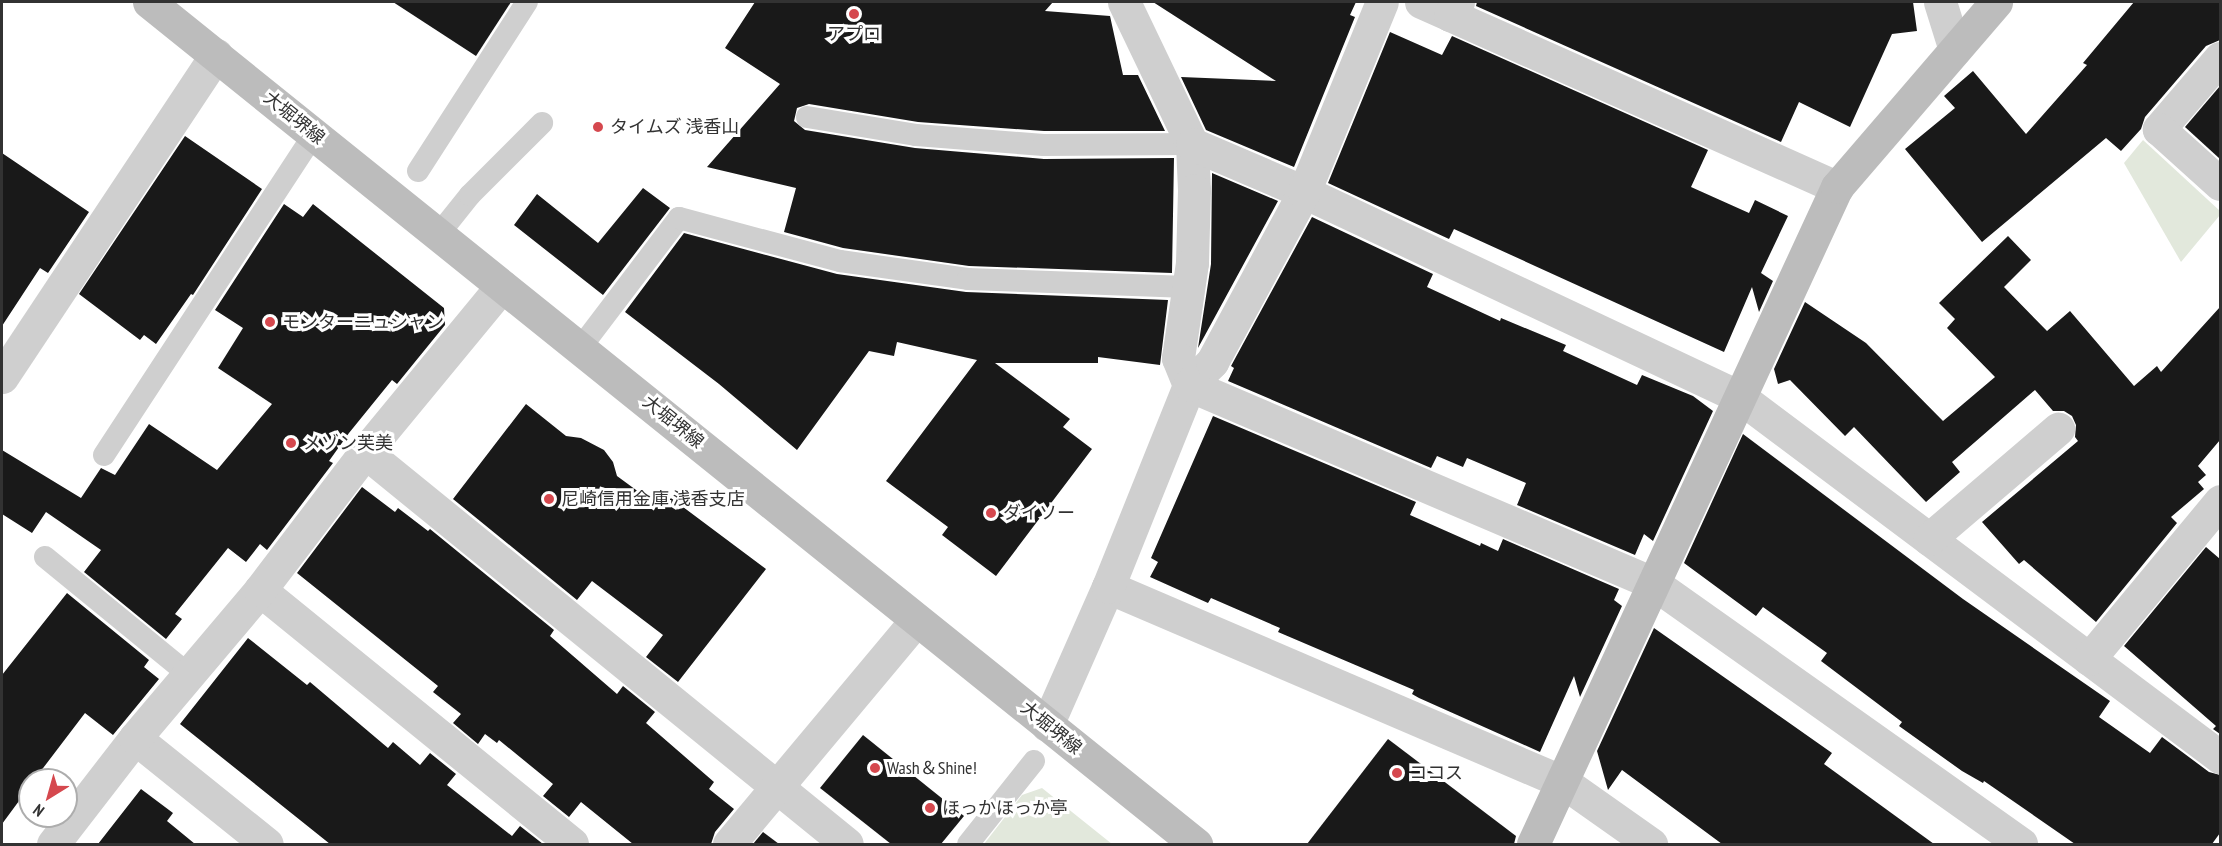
<!DOCTYPE html>
<html>
<head>
<meta charset="utf-8">
<style>
	body { margin:0 }
	#map { position:relative; width:2222px; height:846px; overflow:hidden; background:#fff; font-family:"PT Sans Narrow","Noto Sans JP",sans-serif }
	div>[style] { position:absolute }
	.green>* { inset:0; background:#e2e8dc }
	.building>* { inset:0; background:#191919 }
	.lane>* { height:22px; margin:-11px; padding:0 11px; transform-origin:11px; border-radius:11px; background:#cfcfcf }
	.street>* { height:33px; margin:-16.5px; padding:0 16.5px; transform-origin:16.5px; border-radius:16.5px; background:#cfcfcf }
	.secondary>* { height:33px; margin:-16.5px; padding:0 16.5px; transform-origin:16.5px; border-radius:16.5px; background:#bcbcbc }
	.dots>* { width:16px; height:16px; translate:-50% -50%; box-sizing:border-box; border:3px solid #fff; border-radius:50% }
	span { translate:-50% -50%; white-space:nowrap; text-align:center; line-height:1.15; -webkit-text-stroke:6px #fff; paint-order:stroke }
	.poi-label { font-size:18px; color:#323232 }
	.left { translate:0 -50%; text-align:left }
	.street-label { font-size:18px; color:#323232 }
	.frame { position:absolute; inset:0; border:3px solid #323232; pointer-events:none }
	.north { position:absolute; left:18px; top:768px; width:60px; height:60px; box-sizing:border-box; background:#fff; border:2px solid #adadad; border-radius:50%; rotate:217deg; font-size:16px; font-weight:700; line-height:24px; text-align:center; color:#323232 }
	.north::after { content:''; display:block; margin:auto; width:21px; height:27px; background:#d5484e; clip-path:polygon(50% 0,100% 100%,50% 72%,0 100%) }
</style>
</head>
<body>
<div id="map">
	<div class="green">
		<i style="clip-path:polygon(2143px 140px,2220px 211px,2220px 215px,2181px 262px,2124px 163px)"></i>
		<i style="clip-path:polygon(1042px 788px,1112px 844px,984px 844px,1022px 795px)"></i>
	</div>
	<div class="building">
		<i style="clip-path:polygon(393px 2px,511px 2px,476px 56px)"></i>
		<i style="clip-path:polygon(755px 2px,1053px 2px,1045px 11px,1110px 16px,1123px 75px,1138px 75px,1165px 131px,1044px 131px,918px 122px,809px 104px,797px 108px,794px 121px,805px 130px,915px 148px,1044px 159px,1174px 158px,1172px 273px,969px 266px,843px 248px,784px 232px,796px 188px,707px 167px,780px 84px,725px 48px)"></i>
		<i style="clip-path:polygon(1153px 2px,1356px 2px,1350px 15px,1355px 17px,1294px 167px,1206px 130px,1181px 77px,1276px 81px)"></i>
		<i style="clip-path:polygon(1477px 2px,1913px 2px,1917px 31px,1892px 34px,1850px 127px,1799px 102px,1781px 142px,1476px 6px)"></i>
		<i style="clip-path:polygon(2134px 2px,2220px 2px,2220px 40px,2206px 46px,2145px 117px,2141px 129px,2121px 151px,2106px 138px,1982px 242px,1905px 149px,1955px 108px,1944px 96px,1973px 71px,2026px 134px,2087px 65px,2083px 63px)"></i>
		<i style="clip-path:polygon(1390px 32px,1442px 55px,1452px 36px,1708px 150px,1691px 187px,1749px 213px,1755px 200px,1788px 216px,1761px 273px,1773px 281px,1759px 312px,1752px 287px,1724px 352px,1454px 229px,1449px 239px,1328px 183px)"></i>
		<i style="clip-path:polygon(2220px 86px,2220px 159px,2185px 127px)"></i>
		<i style="clip-path:polygon(185px 136px,262px 189px,193px 295px,191px 294px,156px 344px,144px 335px,140px 340px,79px 294px)"></i>
		<i style="clip-path:polygon(2px 153px,89px 212px,48px 273px,40px 268px,2px 326px)"></i>
		<i style="clip-path:polygon(1212px 173px,1278px 201px,1198px 348px,1211px 264px)"></i>
		<i style="clip-path:polygon(643px 188px,670px 208px,603px 295px,514px 225px,537px 194px,598px 243px)"></i>
		<i style="clip-path:polygon(284px 204px,303px 217px,313px 204px,444px 308px,445px 325px,397px 384px,392px 380px,349px 433px,329px 461px,333px 463px,267px 550px,260px 544px,246px 562px,228px 548px,175px 614px,182px 619px,166px 639px,84px 572px,101px 550px,46px 512px,32px 533px,2px 514px,2px 450px,81px 498px,101px 468px,115px 475px,149px 424px,217px 470px,272px 404px,218px 368px,243px 328px,215px 310px)"></i>
		<i style="clip-path:polygon(1312px 217px,1433px 274px,1427px 287px,1500px 321px,1501px 318px,1566px 345px,1563px 351px,1637px 385px,1642px 375px,1693px 396px,1713px 411px,1653px 541px,1644px 534px,1635px 555px,1517px 505px,1526px 483px,1467px 458px,1463px 467px,1437px 456px,1431px 468px,1228px 381px,1234px 368px,1231px 366px)"></i>
		<i style="clip-path:polygon(684px 233px,837px 274px,966px 292px,1168px 300px,1160px 365px,1098px 357px,1098px 363px,995px 363px,1070px 419px,1063px 427px,1092px 449px,996px 576px,942px 535px,948px 527px,886px 481px,977px 360px,897px 342px,894px 356px,869px 351px,797px 450px,719px 384px,625px 312px)"></i>
		<i style="clip-path:polygon(2008px 236px,2031px 260px,2004px 287px,2047px 331px,2070px 311px,2134px 386px,2157px 366px,2161px 372px,2220px 307px,2220px 440px,2198px 466px,2206px 475px,2198px 482px,2204px 489px,2171px 517px,2177px 523px,2096px 622px,2024px 560px,2019px 564px,1982px 522px,2078px 441px,2075px 437px,2076px 425px,2072px 416px,2064px 411px,2053px 411px,2035px 390px,1952px 462px,1960px 472px,1926px 502px,1854px 427px,1845px 436px,1790px 380px,1778px 384px,1774px 369px,1805px 302px,1866px 343px,1943px 421px,1995px 377px,1947px 328px,1955px 319px,1939px 303px)"></i>
		<i style="clip-path:polygon(526px 404px,566px 436px,581px 438px,604px 450px,613px 462px,617px 476px,662px 509px,671px 498px,766px 569px,678px 682px,646px 657px,663px 635px,592px 581px,577px 600px,453px 499px)"></i>
		<i style="clip-path:polygon(1213px 416px,1416px 502px,1410px 515px,1480px 546px,1481px 543px,1498px 551px,1503px 539px,1619px 589px,1614px 600px,1622px 606px,1580px 697px,1574px 676px,1540px 752px,1419px 698px,1412px 694px,1414px 690px,1278px 632px,1280px 628px,1211px 598px,1208px 603px,1150px 577px,1158px 562px,1151px 558px)"></i>
		<i style="clip-path:polygon(1743px 434px,1963px 599px,2110px 701px,2099px 717px,2150px 753px,2162px 737px,2209px 772px,2220px 775px,2220px 833px,2212px 844px,2075px 844px,1984px 781px,1983px 783px,1962px 771px,1899px 726px,1902px 722px,1821px 661px,1827px 653px,1763px 607px,1756px 616px,1684px 563px)"></i>
		<i style="clip-path:polygon(362px 487px,395px 512px,398px 508px,428px 531px,430px 529px,554px 630px,550px 636px,617px 694px,623px 686px,655px 712px,646px 723px,714px 782px,709px 789px,734px 809px,715px 832px,711px 844px,633px 844px,581px 802px,569px 817px,543px 796px,553px 784px,499px 740px,497px 743px,485px 734px,478px 744px,453px 723px,461px 714px,433px 692px,438px 686px,297px 573px)"></i>
		<i style="clip-path:polygon(2206px 547px,2220px 559px,2220px 734px,2213px 729px,2216px 726px,2124px 646px)"></i>
		<i style="clip-path:polygon(67px 593px,149px 660px,144px 667px,159px 679px,113px 735px,85px 713px,34px 780px,30px 780px,30px 786px,2px 824px,2px 675px)"></i>
		<i style="clip-path:polygon(1654px 628px,1832px 753px,1824px 764px,1934px 844px,1722px 844px,1622px 770px,1608px 790px,1597px 751px)"></i>
		<i style="clip-path:polygon(248px 638px,307px 685px,310px 682px,388px 748px,393px 742px,420px 765px,430px 753px,456px 774px,447px 785px,512px 836px,520px 826px,543px 844px,330px 844px,180px 724px)"></i>
		<i style="clip-path:polygon(863px 735px,964px 816px,941px 844px,891px 844px,820px 788px)"></i>
		<i style="clip-path:polygon(1388px 739px,1516px 836px,1514px 844px,1307px 844px)"></i>
		<i style="clip-path:polygon(141px 789px,173px 813px,167px 821px,195px 844px,98px 844px)"></i>
		<i style="clip-path:polygon(763px 832px,779px 844px,753px 844px)"></i>
	</div>
	<div class="lane">
		<i style="left:807px;top:117px;width:110px;rotate:9.4deg"></i>
		<i style="left:916px;top:135px;width:128px;rotate:4.5deg"></i>
		<i style="left:1044px;top:145px;width:148px;rotate:-0.4deg"></i>
		<i style="left:418px;top:171px;width:201px;rotate:-57.2deg"></i>
		<i style="left:438px;top:235px;width:51px;rotate:-51.3deg"></i>
		<i style="left:470px;top:195px;width:102px;rotate:-45deg"></i>
		<i style="left:581px;top:347px;width:162px;rotate:-52.8deg"></i>
		<i style="left:679px;top:218px;width:167px;rotate:15deg"></i>
		<i style="left:840px;top:261px;width:129px;rotate:8deg"></i>
		<i style="left:968px;top:279px;width:220px;rotate:2.1deg"></i>
		<i style="left:104px;top:455px;width:384px;rotate:-56.8deg"></i>
		<i style="left:45px;top:557px;width:186px;rotate:39.3deg"></i>
		<i style="left:968px;top:844px;width:106px;rotate:-51.5deg"></i>
	</div>
	<div class="street">
		<i style="left:1124px;top:2px;width:157px;rotate:64.4deg"></i>
		<i style="left:1192px;top:144px;width:46px;rotate:87.5deg"></i>
		<i style="left:1194px;top:190px;width:73px;rotate:91.6deg"></i>
		<i style="left:1192px;top:263px;width:96px;rotate:98.4deg"></i>
		<i style="left:1178px;top:358px;width:29px;rotate:68deg"></i>
		<i style="left:1189px;top:385px;width:504px;rotate:23.11deg"></i>
		<i style="left:1653px;top:583px;width:451px;rotate:35.3deg"></i>
		<i style="left:1421px;top:2px;width:32px;rotate:24deg"></i>
		<i style="left:1450px;top:15px;width:15px;rotate:-58deg"></i>
		<i style="left:1940px;top:2px;width:50px;rotate:72.6deg"></i>
		<i style="left:1450px;top:15px;width:424px;rotate:24deg"></i>
		<i style="left:2220px;top:58px;width:94px;rotate:130.7deg"></i>
		<i style="left:2159px;top:129px;width:82px;rotate:42deg"></i>
		<i style="left:1192px;top:144px;width:122px;rotate:23.2deg"></i>
		<i style="left:1304px;top:192px;width:483px;rotate:25.2deg"></i>
		<i style="left:1741px;top:398px;width:599px;rotate:36.85deg"></i>
		<i style="left:2px;top:377px;width:387px;rotate:-56.4deg"></i>
		<i style="left:365px;top:452px;width:215px;rotate:-50.5deg"></i>
		<i style="left:1929px;top:539px;width:170px;rotate:-40.5deg"></i>
		<i style="left:1108px;top:587px;width:495px;rotate:23.2deg"></i>
		<i style="left:1563px;top:782px;width:108px;rotate:35.2deg"></i>
		<i style="left:260px;top:590px;width:402px;rotate:39.1deg"></i>
		<i style="left:2089px;top:659px;width:205px;rotate:-50.3deg"></i>
		<i style="left:1047px;top:725px;width:151px;rotate:-66.2deg"></i>
		<i style="left:1108px;top:587px;width:218px;rotate:-68.1deg"></i>
		<i style="left:1189px;top:385px;width:33px;rotate:-45deg"></i>
		<i style="left:1212px;top:362px;width:193px;rotate:-61.6deg"></i>
		<i style="left:1304px;top:192px;width:205px;rotate:-67.7deg"></i>
		<i style="left:135px;top:738px;width:169px;rotate:38.8deg"></i>
		<i style="left:53px;top:844px;width:134px;rotate:-52.3deg"></i>
		<i style="left:135px;top:738px;width:194px;rotate:-49.8deg"></i>
		<i style="left:260px;top:590px;width:173px;rotate:-52.7deg"></i>
		<i style="left:365px;top:452px;width:621px;rotate:39.12deg"></i>
		<i style="left:729px;top:844px;width:292px;rotate:-50.1deg"></i>
	</div>
	<div class="secondary">
		<i style="left:149px;top:2px;width:1344px;rotate:38.81deg"></i>
		<i style="left:1533px;top:844px;width:724px;rotate:-65.17deg"></i>
		<i style="left:1837px;top:187px;width:244px;rotate:-49.3deg"></i>
	</div>
	<div class="dots">
		<i style="left:854px;top:14px;background:#d5484e"></i>
		<i style="left:598px;top:127px;background:#d5484e"></i>
		<i style="left:270px;top:322px;background:#d5484e"></i>
		<i style="left:291px;top:443px;background:#d5484e"></i>
		<i style="left:549px;top:499px;background:#d5484e"></i>
		<i style="left:991px;top:513px;background:#d5484e"></i>
		<i style="left:875px;top:768px;background:#d5484e"></i>
		<i style="left:1397px;top:773px;background:#d5484e"></i>
		<i style="left:930px;top:808px;background:#d5484e"></i>
	</div>
	<div class="poi-label">
		<span style="left:854px;top:34px">アプロ</span>
		<span class="left" style="left:610px;top:127px">タイムズ 浅香山</span>
		<span class="left" style="left:282px;top:322px">モンターニュシャン</span>
		<span class="left" style="left:303px;top:443px">メゾン芙美</span>
		<span class="left" style="left:561px;top:499px">尼崎信用金庫 浅香支店</span>
		<span class="left" style="left:1003px;top:513px">ダイソー</span>
		<span class="left" style="left:887px;top:768px">Wash＆Shine!</span>
		<span class="left" style="left:1409px;top:773px">ココス</span>
		<span class="left" style="left:942px;top:808px">ほっかほっか亭</span>
	</div>
	<div class="street-label">
		<span style="left:294px;top:118px;rotate:39deg">大堀堺線</span>
		<span style="left:673px;top:422px;rotate:39deg">大堀堺線</span>
		<span style="left:1051px;top:728px;rotate:39deg">大堀堺線</span>
	</div>
	<div class="frame"></div>
	<div class="north">N</div>
</div>
</body>
</html>
